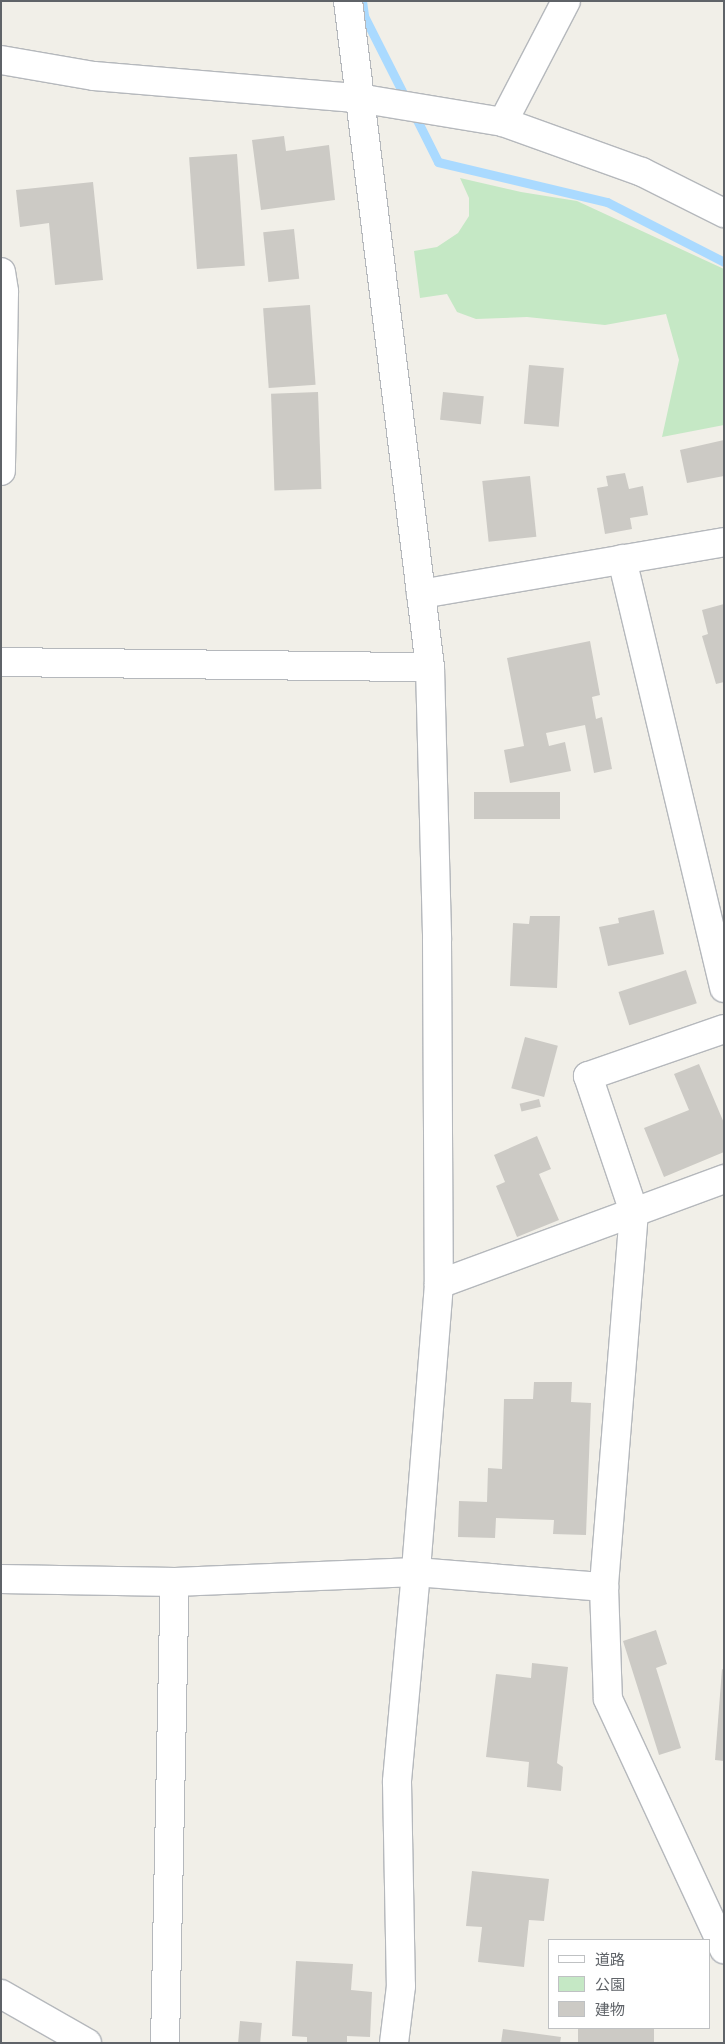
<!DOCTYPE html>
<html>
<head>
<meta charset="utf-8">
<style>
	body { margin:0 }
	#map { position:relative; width:725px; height:2044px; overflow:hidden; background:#f1efe8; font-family:"PT Sans","Noto Sans JP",sans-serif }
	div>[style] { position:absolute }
	.green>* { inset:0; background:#c5e8c5 }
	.stream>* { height:9px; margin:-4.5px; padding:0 4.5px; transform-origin:4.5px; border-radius:4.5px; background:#aadaff }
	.building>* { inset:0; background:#cccac5; transform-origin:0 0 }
	.roads { filter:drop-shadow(1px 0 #b5b8bc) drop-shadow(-1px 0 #b5b8bc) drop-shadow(0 1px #b5b8bc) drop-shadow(0 -1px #b5b8bc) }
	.minor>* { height:28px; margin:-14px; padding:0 14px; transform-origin:14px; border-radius:14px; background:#fff }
	.tertiary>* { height:28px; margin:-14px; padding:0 14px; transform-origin:14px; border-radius:14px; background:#fff }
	span { translate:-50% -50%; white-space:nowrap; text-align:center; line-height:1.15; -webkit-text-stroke:4.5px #fff; paint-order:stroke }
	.frame { position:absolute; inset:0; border:2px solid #5f6368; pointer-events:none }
	.legend { position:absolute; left:548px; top:1939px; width:162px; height:90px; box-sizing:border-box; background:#fff; border:1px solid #bfc1c3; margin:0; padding:6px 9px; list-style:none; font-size:15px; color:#5f6368 }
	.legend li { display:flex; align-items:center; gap:10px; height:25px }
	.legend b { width:25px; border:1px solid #bfc1c3 }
</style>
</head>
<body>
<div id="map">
	<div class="green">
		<i style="clip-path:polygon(460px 178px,521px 192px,577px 201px,724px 269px,724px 425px,662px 437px,679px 360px,666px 314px,605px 325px,527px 317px,476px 319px,457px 312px,447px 294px,420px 298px,414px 251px,437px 247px,458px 233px,469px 216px,469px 198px)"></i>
	</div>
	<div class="stream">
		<i style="left:362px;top:1px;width:15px;rotate:82deg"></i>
		<i style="left:364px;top:16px;width:95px;rotate:63.2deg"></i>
		<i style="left:413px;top:112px;width:56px;rotate:63.4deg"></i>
		<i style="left:438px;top:162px;width:174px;rotate:13.3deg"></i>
		<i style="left:607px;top:202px;width:131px;rotate:27.1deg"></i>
	</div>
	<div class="building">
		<i style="clip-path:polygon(284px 136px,286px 151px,329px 145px,335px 200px,261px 210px,252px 140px)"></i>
		<i style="left:237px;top:154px;width:112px;height:48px;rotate:86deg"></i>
		<i style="clip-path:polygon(93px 182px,103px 280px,55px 285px,49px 223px,20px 227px,16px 190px)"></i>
		<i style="left:294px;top:229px;width:50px;height:31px;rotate:84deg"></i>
		<i style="left:310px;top:305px;width:80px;height:47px;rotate:86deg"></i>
		<i style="left:529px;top:365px;width:35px;height:59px;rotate:5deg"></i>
		<i style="left:318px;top:392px;width:97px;height:47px;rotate:88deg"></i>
		<i style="left:443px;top:392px;width:41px;height:28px;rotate:6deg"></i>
		<i style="clip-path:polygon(724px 440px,724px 476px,687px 483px,680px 450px)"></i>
		<i style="clip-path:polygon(625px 473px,629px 489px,643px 486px,648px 515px,630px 518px,632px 529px,605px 534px,597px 488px,608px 486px,606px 476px)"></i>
		<i style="left:530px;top:476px;width:61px;height:48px;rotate:84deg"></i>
		<i style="clip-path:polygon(724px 604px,724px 682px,716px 684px,702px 636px,708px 634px,702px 610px)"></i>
		<i style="clip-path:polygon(590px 641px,600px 695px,592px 697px,596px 719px,602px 717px,612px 769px,594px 773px,585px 725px,546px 733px,549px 746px,565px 742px,571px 771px,510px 783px,504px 750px,524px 746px,507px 658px)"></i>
		<i style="left:560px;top:792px;width:27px;height:86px;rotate:90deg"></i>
		<i style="clip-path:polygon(654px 910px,664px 954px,608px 966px,599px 927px,619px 923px,618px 918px)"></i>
		<i style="clip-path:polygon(530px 916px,560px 916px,557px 988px,510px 986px,513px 923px,529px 924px)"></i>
		<i style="left:686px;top:970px;width:35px;height:71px;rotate:72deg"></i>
		<i style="left:525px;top:1037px;width:34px;height:53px;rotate:15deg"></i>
		<i style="clip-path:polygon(699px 1064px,724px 1123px,724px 1152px,664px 1177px,644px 1128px,689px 1110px,674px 1074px)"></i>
		<i style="left:539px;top:1099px;width:8px;height:20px;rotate:76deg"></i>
		<i style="clip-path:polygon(537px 1136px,551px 1169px,539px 1174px,559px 1220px,517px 1237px,496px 1186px,505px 1182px,494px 1155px)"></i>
		<i style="clip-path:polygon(534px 1382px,572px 1382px,571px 1402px,591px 1403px,586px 1535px,553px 1534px,554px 1520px,496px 1518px,495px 1538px,458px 1537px,459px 1501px,487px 1502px,488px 1468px,502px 1469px,504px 1399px,533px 1399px)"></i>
		<i style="clip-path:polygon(656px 1630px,667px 1664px,656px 1668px,681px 1748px,659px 1755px,623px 1641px)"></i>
		<i style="clip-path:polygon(532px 1663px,568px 1667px,557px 1763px,563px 1767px,561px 1791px,527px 1787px,529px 1762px,486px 1757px,496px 1674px,531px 1678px)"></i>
		<i style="clip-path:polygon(722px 1669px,724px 1670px,724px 1761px,715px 1760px)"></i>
		<i style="clip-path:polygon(472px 1871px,549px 1879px,544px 1921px,529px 1920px,524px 1967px,478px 1962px,482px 1927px,466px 1926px)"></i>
		<i style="clip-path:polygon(296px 1961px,353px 1964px,351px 1990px,372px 1992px,370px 2037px,347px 2036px,347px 2043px,307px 2043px,307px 2037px,292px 2036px)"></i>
		<i style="left:240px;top:2021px;width:22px;height:22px;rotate:5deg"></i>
		<i style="left:578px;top:2028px;width:76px;height:15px"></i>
		<i style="clip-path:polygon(503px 2029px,561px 2037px,560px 2043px,501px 2043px)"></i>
	</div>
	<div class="roads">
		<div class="minor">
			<i style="left:503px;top:122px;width:136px;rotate:-62.5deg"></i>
			<i style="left:1px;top:272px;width:20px;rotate:81deg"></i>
			<i style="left:4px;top:292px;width:179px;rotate:91deg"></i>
			<i style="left:622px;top:559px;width:441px;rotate:76.6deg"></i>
			<i style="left:421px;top:594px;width:307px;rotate:-9.7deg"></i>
			<i style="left:1px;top:662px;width:429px;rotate:0.7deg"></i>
			<i style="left:724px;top:1029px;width:144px;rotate:160.9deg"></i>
			<i style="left:588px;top:1076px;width:144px;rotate:71.3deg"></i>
			<i style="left:634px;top:1212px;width:376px;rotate:94.6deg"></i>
			<i style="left:604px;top:1587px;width:112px;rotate:88deg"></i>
			<i style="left:608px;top:1699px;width:276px;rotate:65.1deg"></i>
			<i style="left:439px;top:1284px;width:304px;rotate:-20.2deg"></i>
			<i style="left:1px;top:1579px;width:174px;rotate:1deg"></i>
			<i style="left:175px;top:1582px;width:241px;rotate:-2.4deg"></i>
			<i style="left:416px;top:1572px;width:189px;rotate:4.6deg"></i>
			<i style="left:1px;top:1994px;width:99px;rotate:29.7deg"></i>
			<i style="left:165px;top:2043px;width:461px;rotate:-88.8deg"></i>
		</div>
		<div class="tertiary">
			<i style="left:348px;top:1px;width:671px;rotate:82.98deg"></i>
			<i style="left:430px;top:667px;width:273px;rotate:88.5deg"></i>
			<i style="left:437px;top:940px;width:344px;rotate:89.7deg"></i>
			<i style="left:439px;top:1284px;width:289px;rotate:94.6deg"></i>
			<i style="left:416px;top:1572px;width:211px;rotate:95.2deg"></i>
			<i style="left:397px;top:1782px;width:204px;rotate:88.9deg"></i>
			<i style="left:401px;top:1986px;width:57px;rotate:97deg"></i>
			<i style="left:1px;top:60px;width:94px;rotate:9.8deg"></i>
			<i style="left:94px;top:76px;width:265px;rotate:4.8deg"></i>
			<i style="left:358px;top:98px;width:147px;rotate:9.4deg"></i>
			<i style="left:503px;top:122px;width:148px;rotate:19.8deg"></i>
			<i style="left:642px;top:172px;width:92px;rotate:26.6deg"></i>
		</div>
	</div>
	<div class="frame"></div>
	<ul class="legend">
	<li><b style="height:6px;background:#fff"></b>道路</li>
	<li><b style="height:14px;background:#c5e8c5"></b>公園</li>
	<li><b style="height:14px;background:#cccac5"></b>建物</li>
	</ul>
</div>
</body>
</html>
